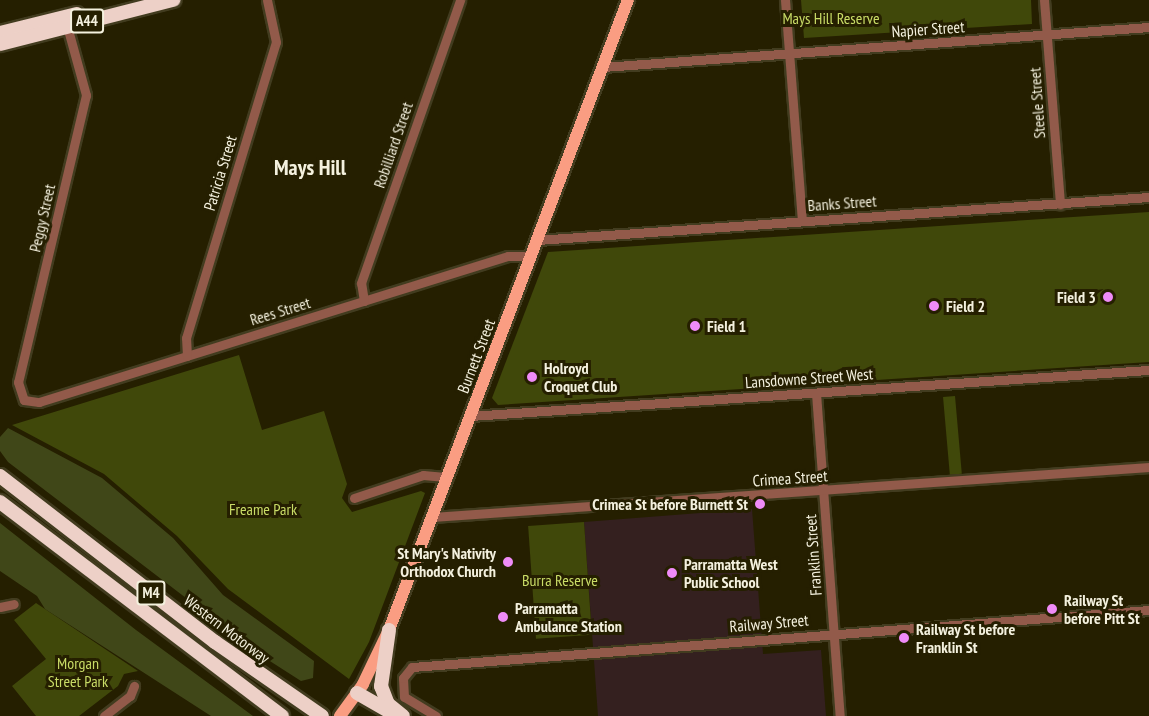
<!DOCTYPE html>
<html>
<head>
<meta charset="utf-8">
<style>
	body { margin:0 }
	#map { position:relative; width:1149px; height:716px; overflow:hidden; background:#251f00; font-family:"PT Sans Narrow",sans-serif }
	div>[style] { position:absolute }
	.education>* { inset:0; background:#34201f }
	.green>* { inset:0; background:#40480a; transform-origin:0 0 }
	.forest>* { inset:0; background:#404718 }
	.roads { filter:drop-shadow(2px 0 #423c1f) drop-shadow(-2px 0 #423c1f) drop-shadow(0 2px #423c1f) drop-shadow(0 -2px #423c1f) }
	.minor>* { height:9px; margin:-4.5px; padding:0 4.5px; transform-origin:4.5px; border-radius:4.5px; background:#925a4a }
	.major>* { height:12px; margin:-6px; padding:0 6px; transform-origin:6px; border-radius:6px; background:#fa9d82 }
	.highway>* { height:14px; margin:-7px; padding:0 7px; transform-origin:7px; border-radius:7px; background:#edd0c7 }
	.dots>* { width:16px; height:16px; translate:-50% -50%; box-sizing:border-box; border:3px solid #251f00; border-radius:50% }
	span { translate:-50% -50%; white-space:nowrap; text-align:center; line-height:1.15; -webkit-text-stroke:6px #251f00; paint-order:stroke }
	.shield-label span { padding:2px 4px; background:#251f00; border:2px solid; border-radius:4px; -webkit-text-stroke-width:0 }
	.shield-label { font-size:15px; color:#f4f1de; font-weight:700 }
	.park-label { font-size:16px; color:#c9dc66 }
	.street-label { font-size:16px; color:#f4f1de }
	.poi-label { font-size:16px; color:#f4f1de; font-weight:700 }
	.right { translate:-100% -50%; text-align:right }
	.left { translate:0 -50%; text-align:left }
	.district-label { font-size:22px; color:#f4f1de; font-weight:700 }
</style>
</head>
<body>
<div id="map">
	<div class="education">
		<i style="clip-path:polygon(752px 509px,763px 654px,821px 650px,826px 716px,598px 716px,584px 522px)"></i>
	</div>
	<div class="green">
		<i style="clip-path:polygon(801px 0,1031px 0,1032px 24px,804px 38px)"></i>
		<i style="clip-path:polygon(1149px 212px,1149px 362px,498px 405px,492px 398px,548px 252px)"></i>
		<i style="clip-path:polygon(239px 355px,262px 430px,324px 411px,347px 484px,342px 498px,352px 512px,421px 491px,425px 493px,369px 642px,349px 679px,228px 589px,177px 536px,104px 474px,12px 425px)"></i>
		<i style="left:955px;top:396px;width:78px;height:12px;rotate:85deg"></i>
		<i style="left:584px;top:522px;width:113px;height:56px;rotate:86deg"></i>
		<i style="clip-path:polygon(36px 603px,138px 671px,124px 674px,118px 686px,79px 716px,36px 716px,12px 686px,46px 659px,14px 620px)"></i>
	</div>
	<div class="forest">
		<i style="clip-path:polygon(8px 428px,102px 478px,173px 538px,223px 595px,314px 661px,313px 678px,301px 681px,262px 656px,8px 462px,0 451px,0 437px)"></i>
		<i style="clip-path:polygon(0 523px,136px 630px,253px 716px,211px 716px,45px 609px,37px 596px,0 571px)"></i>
	</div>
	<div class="roads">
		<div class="minor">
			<i style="left:785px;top:0;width:221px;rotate:85.6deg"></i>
			<i style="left:1044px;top:0;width:205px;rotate:85.5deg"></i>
			<i style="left:67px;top:26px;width:72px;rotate:74.6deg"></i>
			<i style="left:86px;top:95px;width:295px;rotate:103.3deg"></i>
			<i style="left:18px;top:382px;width:19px;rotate:72deg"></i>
			<i style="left:24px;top:400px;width:15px;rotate:8deg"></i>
			<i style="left:39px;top:402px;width:491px;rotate:-17.3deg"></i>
			<i style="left:508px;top:256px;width:23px"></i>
			<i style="left:603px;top:67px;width:547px;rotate:-4.19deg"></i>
			<i style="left:537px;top:240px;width:614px;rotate:-4.02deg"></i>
			<i style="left:364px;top:301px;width:18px;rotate:-99deg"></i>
			<i style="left:361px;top:283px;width:300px;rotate:-70.7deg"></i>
			<i style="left:187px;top:356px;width:18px;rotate:-93deg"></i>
			<i style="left:186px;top:338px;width:309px;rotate:-73.1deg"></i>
			<i style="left:276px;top:42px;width:43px;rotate:-102.1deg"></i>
			<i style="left:816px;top:393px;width:324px;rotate:85.8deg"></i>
			<i style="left:470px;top:416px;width:681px;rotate:-3.88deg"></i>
			<i style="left:354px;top:498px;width:73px;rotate:-18.4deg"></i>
			<i style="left:423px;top:475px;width:25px;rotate:5deg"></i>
			<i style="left:432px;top:517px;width:719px;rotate:-3.99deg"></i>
			<i style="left:0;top:607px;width:14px;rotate:-12deg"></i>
			<i style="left:104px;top:716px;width:33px;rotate:-38deg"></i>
			<i style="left:130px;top:696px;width:11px;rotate:-68deg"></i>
			<i style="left:436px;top:716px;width:37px;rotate:-149deg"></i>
			<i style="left:404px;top:697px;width:19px;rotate:-93deg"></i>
			<i style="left:403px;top:678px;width:14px;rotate:-51deg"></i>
			<i style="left:412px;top:667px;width:739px;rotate:-4.42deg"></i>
		</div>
		<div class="major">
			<i style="left:340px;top:716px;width:39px;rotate:-54deg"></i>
			<i style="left:363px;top:684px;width:60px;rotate:-64.3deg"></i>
			<i style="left:389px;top:630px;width:674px;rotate:-69.23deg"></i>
		</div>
		<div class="highway">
			<i style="left:0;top:33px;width:79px;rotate:-13.9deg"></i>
			<i style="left:0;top:44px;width:179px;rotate:-14.3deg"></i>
			<i style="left:0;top:476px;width:272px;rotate:37.7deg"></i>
			<i style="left:215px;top:642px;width:130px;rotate:34.7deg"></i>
			<i style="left:0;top:502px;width:354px;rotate:37.2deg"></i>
			<i style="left:389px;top:630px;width:57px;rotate:98.1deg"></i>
			<i style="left:381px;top:686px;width:19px;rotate:69deg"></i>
			<i style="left:388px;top:704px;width:19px;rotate:39deg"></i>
			<i style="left:357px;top:693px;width:40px;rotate:29.7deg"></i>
		</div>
	</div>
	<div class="dots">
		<i style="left:1108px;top:297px;background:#ef8bf7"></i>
		<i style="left:934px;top:306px;background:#ef8bf7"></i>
		<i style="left:695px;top:326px;background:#ef8bf7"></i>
		<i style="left:532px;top:377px;background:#ef8bf7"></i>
		<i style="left:760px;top:504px;background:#ef8bf7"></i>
		<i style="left:508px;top:562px;background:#ef8bf7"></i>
		<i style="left:672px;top:573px;background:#ef8bf7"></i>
		<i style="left:1052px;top:609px;background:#ef8bf7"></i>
		<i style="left:503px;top:617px;background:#ef8bf7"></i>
		<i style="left:904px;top:638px;background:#ef8bf7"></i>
	</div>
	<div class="shield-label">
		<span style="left:87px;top:21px">A44</span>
		<span style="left:151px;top:593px">M4</span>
	</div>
	<div class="park-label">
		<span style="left:831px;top:18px">Mays Hill Reserve</span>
		<span style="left:263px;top:509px">Freame Park</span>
		<span style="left:560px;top:580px">Burra Reserve</span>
		<span style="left:78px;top:672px">Morgan<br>Street Park</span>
	</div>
	<div class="street-label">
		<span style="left:928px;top:29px;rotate:-4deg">Napier Street</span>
		<span style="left:1037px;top:103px;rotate:-94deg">Steele Street</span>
		<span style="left:393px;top:145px;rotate:-71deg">Robilliard Street</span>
		<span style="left:220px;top:173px;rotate:-73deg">Patricia Street</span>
		<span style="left:842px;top:203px;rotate:-4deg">Banks Street</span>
		<span style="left:42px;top:218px;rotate:-77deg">Peggy Street</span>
		<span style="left:280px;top:311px;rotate:-17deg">Rees Street</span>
		<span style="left:476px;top:356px;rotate:-69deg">Burnett Street</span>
		<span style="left:809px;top:378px;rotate:-4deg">Lansdowne Street West</span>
		<span style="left:790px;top:478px;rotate:-4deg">Crimea Street</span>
		<span style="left:813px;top:555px;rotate:-94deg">Franklin Street</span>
		<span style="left:769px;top:623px;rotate:-5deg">Railway Street</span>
		<span style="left:227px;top:629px;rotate:37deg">Western Motorway</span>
	</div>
	<div class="poi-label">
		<span class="right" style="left:1096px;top:297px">Field 3</span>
		<span class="left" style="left:946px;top:306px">Field 2</span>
		<span class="left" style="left:707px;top:326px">Field 1</span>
		<span class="left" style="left:544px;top:377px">Holroyd<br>Croquet Club</span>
		<span class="right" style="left:748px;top:504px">Crimea St before Burnett St</span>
		<span class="right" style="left:496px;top:562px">St Mary's Nativity<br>Orthodox Church</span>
		<span class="left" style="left:684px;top:573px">Parramatta West<br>Public School</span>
		<span class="left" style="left:1064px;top:609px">Railway St<br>before Pitt St</span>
		<span class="left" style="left:515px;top:617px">Parramatta<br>Ambulance Station</span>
		<span class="left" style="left:916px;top:638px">Railway St before<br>Franklin St</span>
	</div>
	<div class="district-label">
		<span style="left:310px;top:168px">Mays Hill</span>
	</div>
</div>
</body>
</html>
